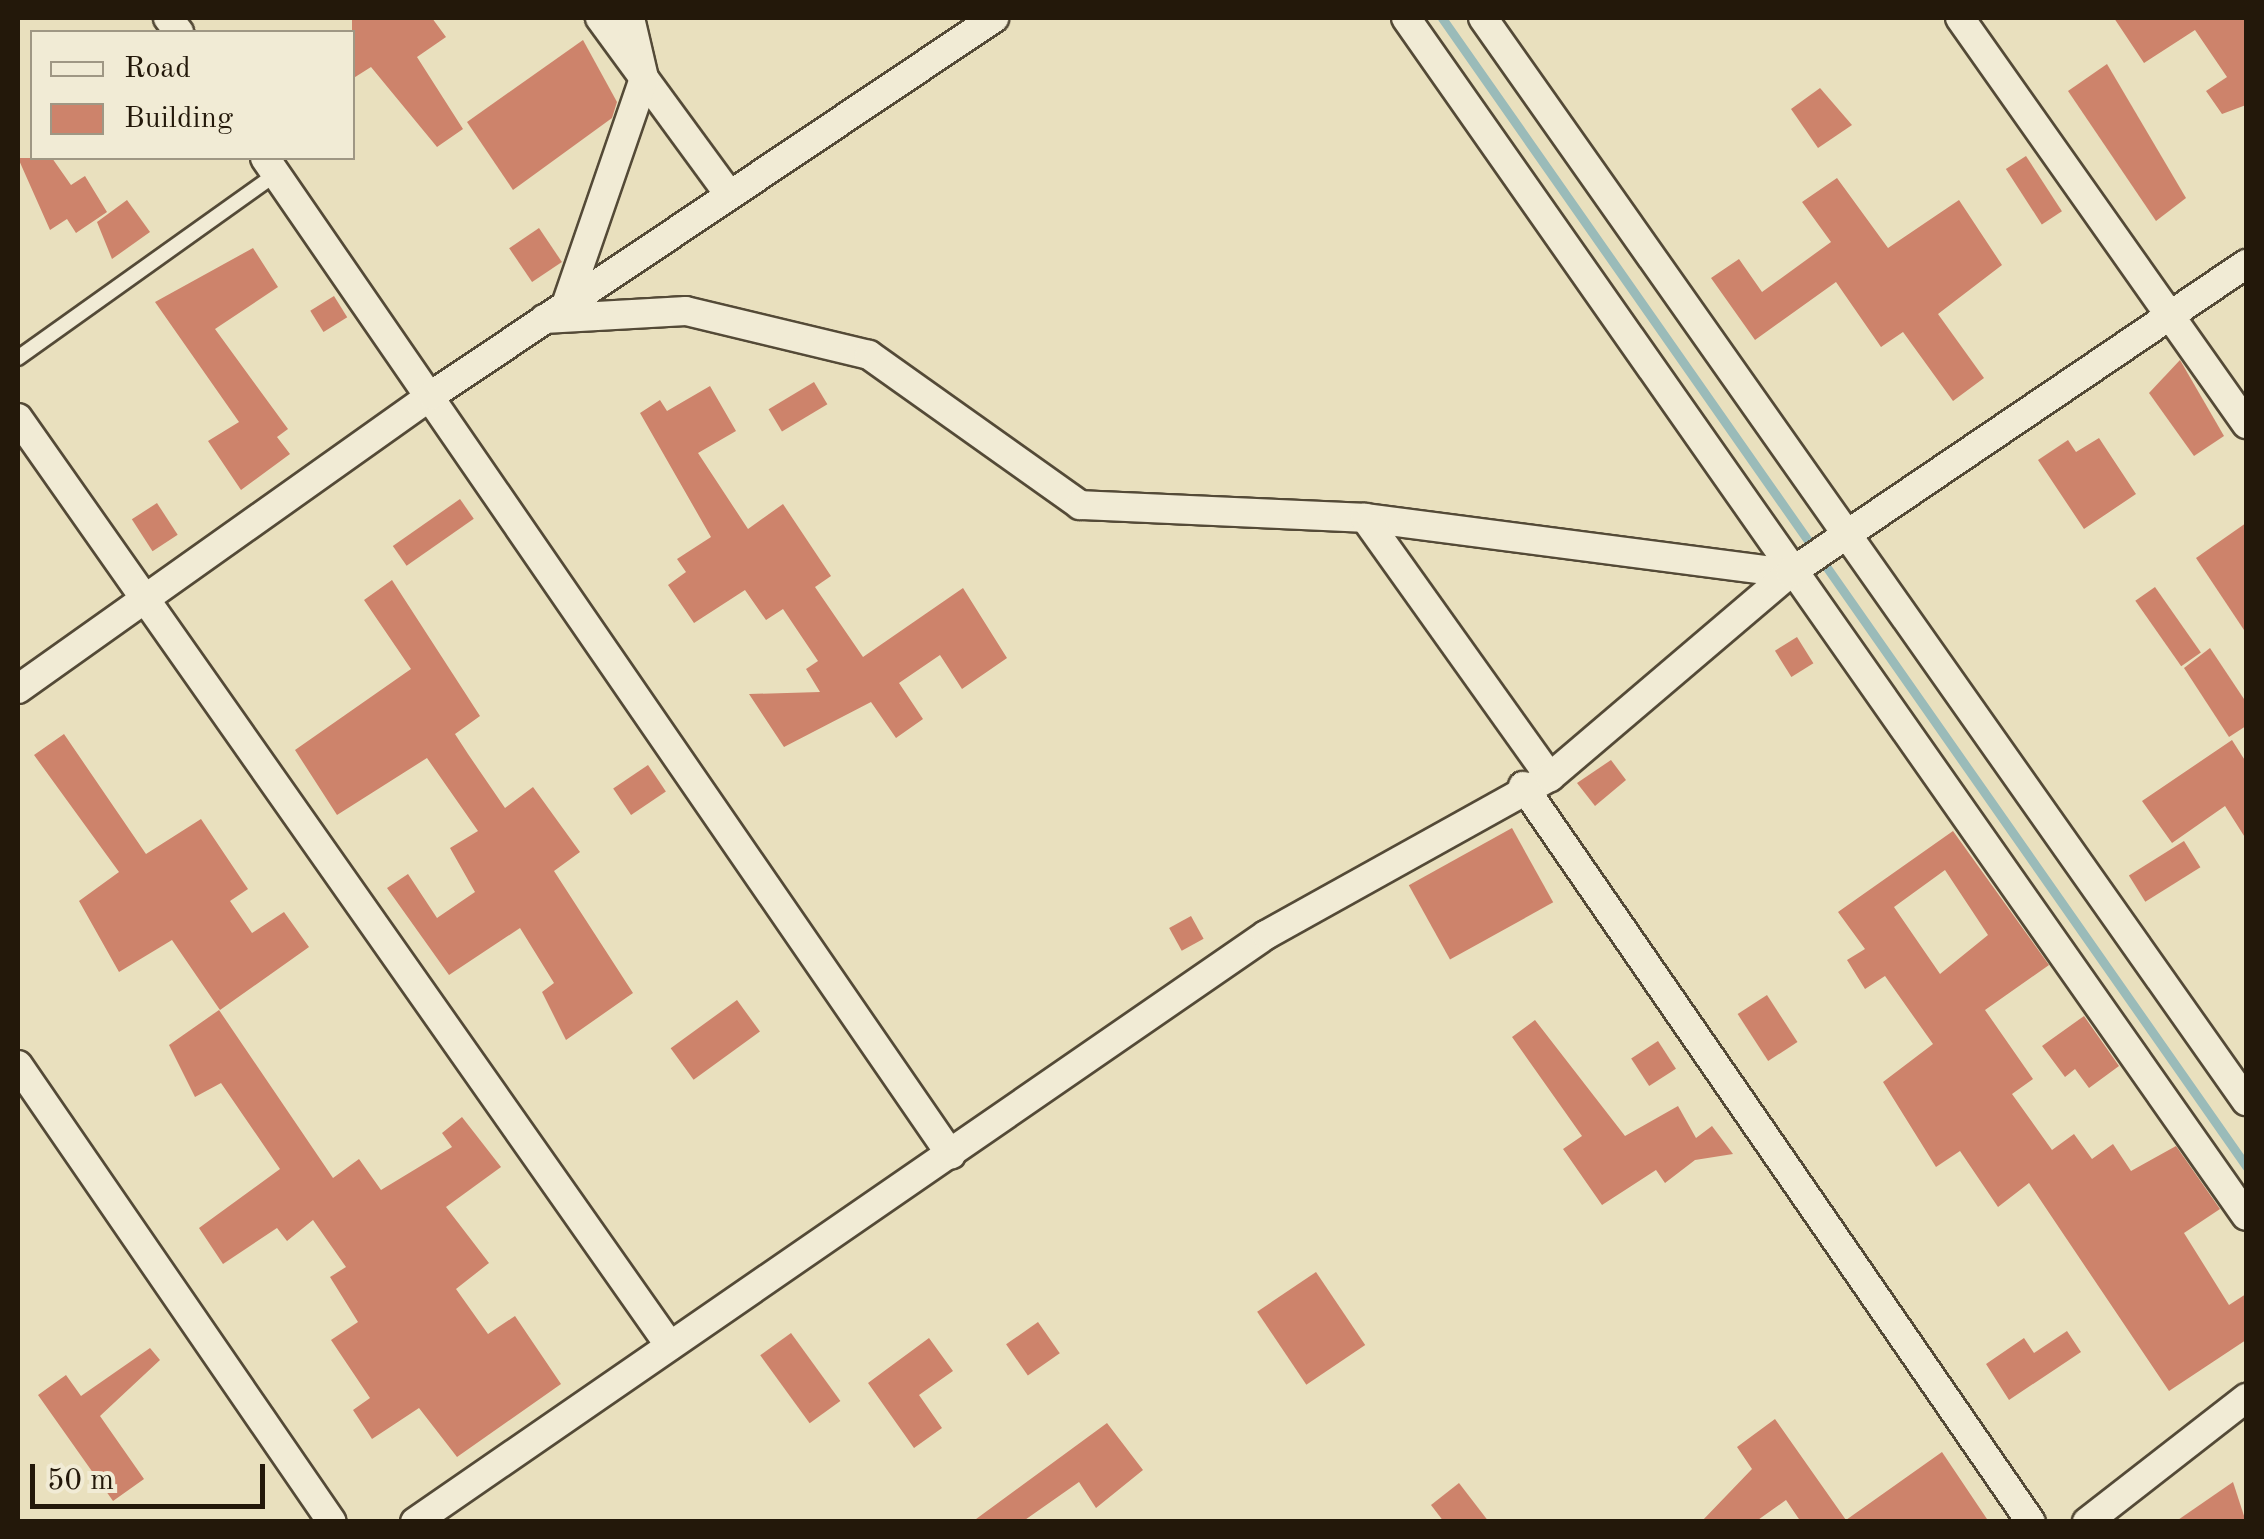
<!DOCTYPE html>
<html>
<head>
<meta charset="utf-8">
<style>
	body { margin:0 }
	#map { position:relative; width:2264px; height:1539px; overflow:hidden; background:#e9e0be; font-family:"Old Standard TT",serif }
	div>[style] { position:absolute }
	.stream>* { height:9px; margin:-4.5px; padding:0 4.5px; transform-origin:4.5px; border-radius:4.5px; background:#9abbb9 }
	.building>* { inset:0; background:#cd836b; transform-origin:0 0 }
	.roads { filter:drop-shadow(2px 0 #544a37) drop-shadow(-2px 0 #544a37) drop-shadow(0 2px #544a37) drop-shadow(0 -2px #544a37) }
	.service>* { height:14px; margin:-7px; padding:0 7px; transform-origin:7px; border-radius:7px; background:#f1ebd5 }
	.minor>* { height:28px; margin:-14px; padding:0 14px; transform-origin:14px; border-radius:14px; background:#f1ebd5 }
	span { translate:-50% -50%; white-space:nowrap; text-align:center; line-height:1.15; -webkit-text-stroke:10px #f1ebd5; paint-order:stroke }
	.frame { position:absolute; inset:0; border:20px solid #23180a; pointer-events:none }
	.legend { position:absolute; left:30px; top:30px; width:325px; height:130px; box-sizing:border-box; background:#f1ebd5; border:2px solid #9f9784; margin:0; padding:12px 18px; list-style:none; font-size:30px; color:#23180a }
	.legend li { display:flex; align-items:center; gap:20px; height:50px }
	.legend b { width:50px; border:2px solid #9f9784 }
	.scale { position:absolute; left:30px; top:1464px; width:235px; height:45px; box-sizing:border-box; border:5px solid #23180a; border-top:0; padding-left:12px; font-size:30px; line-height:35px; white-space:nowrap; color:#23180a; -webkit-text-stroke:8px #f1ebd5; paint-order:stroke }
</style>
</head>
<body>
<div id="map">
	<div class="stream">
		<i style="left:1442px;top:18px;width:1402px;rotate:54.99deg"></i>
	</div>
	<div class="building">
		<i style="clip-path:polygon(352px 18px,432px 18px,446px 37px,417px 57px,463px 129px,437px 147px,371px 67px,352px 79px)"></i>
		<i style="clip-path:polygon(2114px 18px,2246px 18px,2246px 105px,2222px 114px,2206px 91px,2227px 77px,2195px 30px,2144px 63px)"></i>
		<i style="clip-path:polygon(583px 40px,617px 102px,612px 118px,513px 190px,467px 122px)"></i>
		<i style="clip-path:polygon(2107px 64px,2186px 198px,2156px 221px,2068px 91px)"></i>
		<i style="clip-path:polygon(1820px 88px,1852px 125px,1818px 148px,1791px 109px)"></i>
		<i style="left:2026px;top:156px;width:66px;height:24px;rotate:57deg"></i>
		<i style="clip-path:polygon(18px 158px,52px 158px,71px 185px,85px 176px,107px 212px,76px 233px,67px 219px,50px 230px)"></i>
		<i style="clip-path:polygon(1837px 178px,1888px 248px,1959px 200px,2002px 265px,1938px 314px,1984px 378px,1953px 401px,1903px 332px,1881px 347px,1836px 282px,1755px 340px,1711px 278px,1739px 259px,1762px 292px,1831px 242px,1802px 202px)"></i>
		<i style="clip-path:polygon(127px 200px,150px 232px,112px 259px,97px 222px)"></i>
		<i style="left:539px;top:228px;width:41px;height:36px;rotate:56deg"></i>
		<i style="clip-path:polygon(253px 248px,278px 287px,215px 329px,288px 429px,277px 437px,290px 454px,241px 490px,208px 441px,239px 422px,155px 302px)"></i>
		<i style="left:334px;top:296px;width:25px;height:28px;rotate:58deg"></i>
		<i style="clip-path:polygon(2180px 360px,2224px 436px,2194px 456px,2149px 393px)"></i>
		<i style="left:814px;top:382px;width:26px;height:53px;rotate:59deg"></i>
		<i style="clip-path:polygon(710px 386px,736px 431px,698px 453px,748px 529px,783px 504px,831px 576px,815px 587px,863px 657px,963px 588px,1007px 658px,962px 689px,940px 655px,899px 683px,923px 719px,896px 738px,871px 702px,784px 747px,749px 694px,820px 692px,806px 669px,818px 661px,783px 609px,766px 620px,745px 590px,694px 623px,668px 585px,686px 572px,677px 559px,711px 537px,640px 413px,660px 400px,667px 411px)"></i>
		<i style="clip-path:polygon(2099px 438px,2136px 494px,2084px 529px,2038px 460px,2068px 440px,2076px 452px)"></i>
		<i style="left:460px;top:499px;width:24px;height:82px;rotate:55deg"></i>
		<i style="left:157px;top:503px;width:38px;height:30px;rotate:57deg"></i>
		<i style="clip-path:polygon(2246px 523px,2246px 633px,2196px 558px)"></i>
		<i style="clip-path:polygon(392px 580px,480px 716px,455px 734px,468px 754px,505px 808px,533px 787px,580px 852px,554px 871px,633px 993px,566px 1040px,542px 992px,554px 983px,520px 928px,449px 975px,387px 888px,408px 874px,437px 918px,475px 892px,450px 848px,478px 831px,427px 758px,337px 815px,295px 750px,411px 669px,364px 600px)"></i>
		<i style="left:2155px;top:587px;width:80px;height:24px;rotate:55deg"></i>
		<i style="left:1797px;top:637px;width:31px;height:26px;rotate:58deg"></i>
		<i style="clip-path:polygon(2210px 648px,2246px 702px,2246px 726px,2229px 737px,2184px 668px)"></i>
		<i style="clip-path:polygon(64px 734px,146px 854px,201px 819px,248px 889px,230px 901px,252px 933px,284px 912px,309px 947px,220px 1010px,172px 940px,119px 972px,79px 901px,119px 872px,34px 755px)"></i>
		<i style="clip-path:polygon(2232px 740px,2246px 762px,2246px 839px,2225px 806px,2172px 843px,2142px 801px)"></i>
		<i style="clip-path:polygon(1611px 760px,1626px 780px,1595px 806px,1577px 783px)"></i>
		<i style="left:648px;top:765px;width:32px;height:42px;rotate:56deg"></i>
		<i style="left:1512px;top:828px;width:85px;height:118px;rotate:61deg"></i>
		<i style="clip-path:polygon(evenodd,1953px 831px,2049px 965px,1985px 1010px,2033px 1079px,2012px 1094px,2052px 1150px,2074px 1134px,2092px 1159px,2113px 1144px,2131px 1171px,2176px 1146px,2220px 1209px,2184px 1233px,2229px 1305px,2246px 1294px,2246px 1340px,2169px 1391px,2029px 1183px,1998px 1207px,1960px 1151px,1936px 1167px,1883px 1082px,1933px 1044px,1885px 976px,1865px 989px,1847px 960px,1865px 949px,1838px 912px,1953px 831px,1945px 870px,1988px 935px,1940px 974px,1894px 907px,1945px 870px)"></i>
		<i style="left:2184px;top:841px;width:31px;height:65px;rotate:58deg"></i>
		<i style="left:1191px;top:916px;width:26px;height:25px;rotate:61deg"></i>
		<i style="left:1767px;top:995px;width:56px;height:35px;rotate:57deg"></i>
		<i style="left:737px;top:1000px;width:39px;height:82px;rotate:54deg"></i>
		<i style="clip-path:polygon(219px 1010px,333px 1178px,359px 1159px,381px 1190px,452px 1147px,442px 1133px,462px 1117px,501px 1167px,446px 1207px,489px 1263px,456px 1289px,488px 1334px,515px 1316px,561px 1384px,457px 1457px,419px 1408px,372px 1439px,353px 1410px,370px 1398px,331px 1340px,358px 1322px,330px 1277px,346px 1267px,313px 1220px,287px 1241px,277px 1228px,223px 1264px,199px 1228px,280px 1169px,221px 1083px,195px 1097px,169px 1045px)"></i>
		<i style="clip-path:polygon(2084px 1016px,2119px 1066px,2089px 1088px,2075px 1069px,2065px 1077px,2042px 1046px)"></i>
		<i style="clip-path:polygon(1535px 1020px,1625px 1136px,1678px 1106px,1696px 1138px,1712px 1126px,1733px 1154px,1695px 1160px,1665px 1183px,1656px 1170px,1602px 1205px,1563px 1149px,1582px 1136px,1512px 1037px)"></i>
		<i style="left:1658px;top:1041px;width:33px;height:32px;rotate:57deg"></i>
		<i style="left:1316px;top:1272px;width:88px;height:71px;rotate:56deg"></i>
		<i style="left:1038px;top:1322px;width:38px;height:39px;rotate:55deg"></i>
		<i style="clip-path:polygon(2067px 1331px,2081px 1352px,2009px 1400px,1986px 1364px,2024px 1338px,2034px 1353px)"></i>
		<i style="left:791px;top:1333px;width:84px;height:38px;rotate:54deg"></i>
		<i style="clip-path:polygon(929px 1338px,953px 1371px,919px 1395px,942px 1428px,914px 1448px,868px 1383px)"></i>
		<i style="clip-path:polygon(150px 1348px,160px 1360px,100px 1416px,144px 1479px,113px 1501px,38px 1395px,66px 1375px,81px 1396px)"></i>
		<i style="clip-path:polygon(1775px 1419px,1846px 1520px,1942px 1452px,1989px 1522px,1801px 1522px,1786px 1500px,1755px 1522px,1701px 1522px,1752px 1469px,1737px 1447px)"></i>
		<i style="clip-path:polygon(1107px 1423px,1143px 1470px,1096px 1508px,1079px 1482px,1022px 1522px,972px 1522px)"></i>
		<i style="clip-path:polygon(2233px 1482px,2246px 1522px,2175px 1522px)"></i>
		<i style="clip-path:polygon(1459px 1483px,1489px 1522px,1444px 1522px,1431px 1505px)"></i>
	</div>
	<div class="roads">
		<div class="service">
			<i style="left:18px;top:358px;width:317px;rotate:-35.5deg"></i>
		</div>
		<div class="minor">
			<i style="left:168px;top:18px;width:18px;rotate:52deg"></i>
			<i style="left:600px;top:18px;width:218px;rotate:53.8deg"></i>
			<i style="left:1406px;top:18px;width:1463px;rotate:54.96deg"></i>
			<i style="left:1483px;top:18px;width:1325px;rotate:54.83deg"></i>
			<i style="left:1960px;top:18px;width:497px;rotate:54.8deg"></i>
			<i style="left:265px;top:158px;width:1210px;rotate:55.47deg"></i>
			<i style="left:566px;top:305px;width:240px;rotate:-71deg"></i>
			<i style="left:644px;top:78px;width:62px;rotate:-103.1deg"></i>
			<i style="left:544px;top:319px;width:142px;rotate:-3.2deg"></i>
			<i style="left:686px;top:311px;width:188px;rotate:13.5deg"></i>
			<i style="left:869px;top:355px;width:259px;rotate:35.4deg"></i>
			<i style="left:1080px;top:505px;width:285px;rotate:2.6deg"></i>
			<i style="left:1365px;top:518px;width:429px;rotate:7.4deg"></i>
			<i style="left:18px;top:418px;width:1134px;rotate:54.91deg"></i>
			<i style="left:1365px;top:518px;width:318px;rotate:54.5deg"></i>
			<i style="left:18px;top:689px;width:508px;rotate:-35.38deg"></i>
			<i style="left:432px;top:395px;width:677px;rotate:-33.85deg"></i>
			<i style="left:1523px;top:786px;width:894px;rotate:55.39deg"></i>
			<i style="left:18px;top:1065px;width:554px;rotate:55.51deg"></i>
			<i style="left:415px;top:1522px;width:1034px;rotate:-34.6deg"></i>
			<i style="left:1266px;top:935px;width:325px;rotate:-29.1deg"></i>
			<i style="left:1550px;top:777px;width:315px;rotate:-40.4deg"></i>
			<i style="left:1790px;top:573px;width:551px;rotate:-34.12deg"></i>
			<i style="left:2087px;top:1522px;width:202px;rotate:-37.9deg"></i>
		</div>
	</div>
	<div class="frame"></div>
	<ul class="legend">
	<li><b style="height:12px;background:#f1ebd5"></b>Road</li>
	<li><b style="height:28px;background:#cd836b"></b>Building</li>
	</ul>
	<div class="scale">50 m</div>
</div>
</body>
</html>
